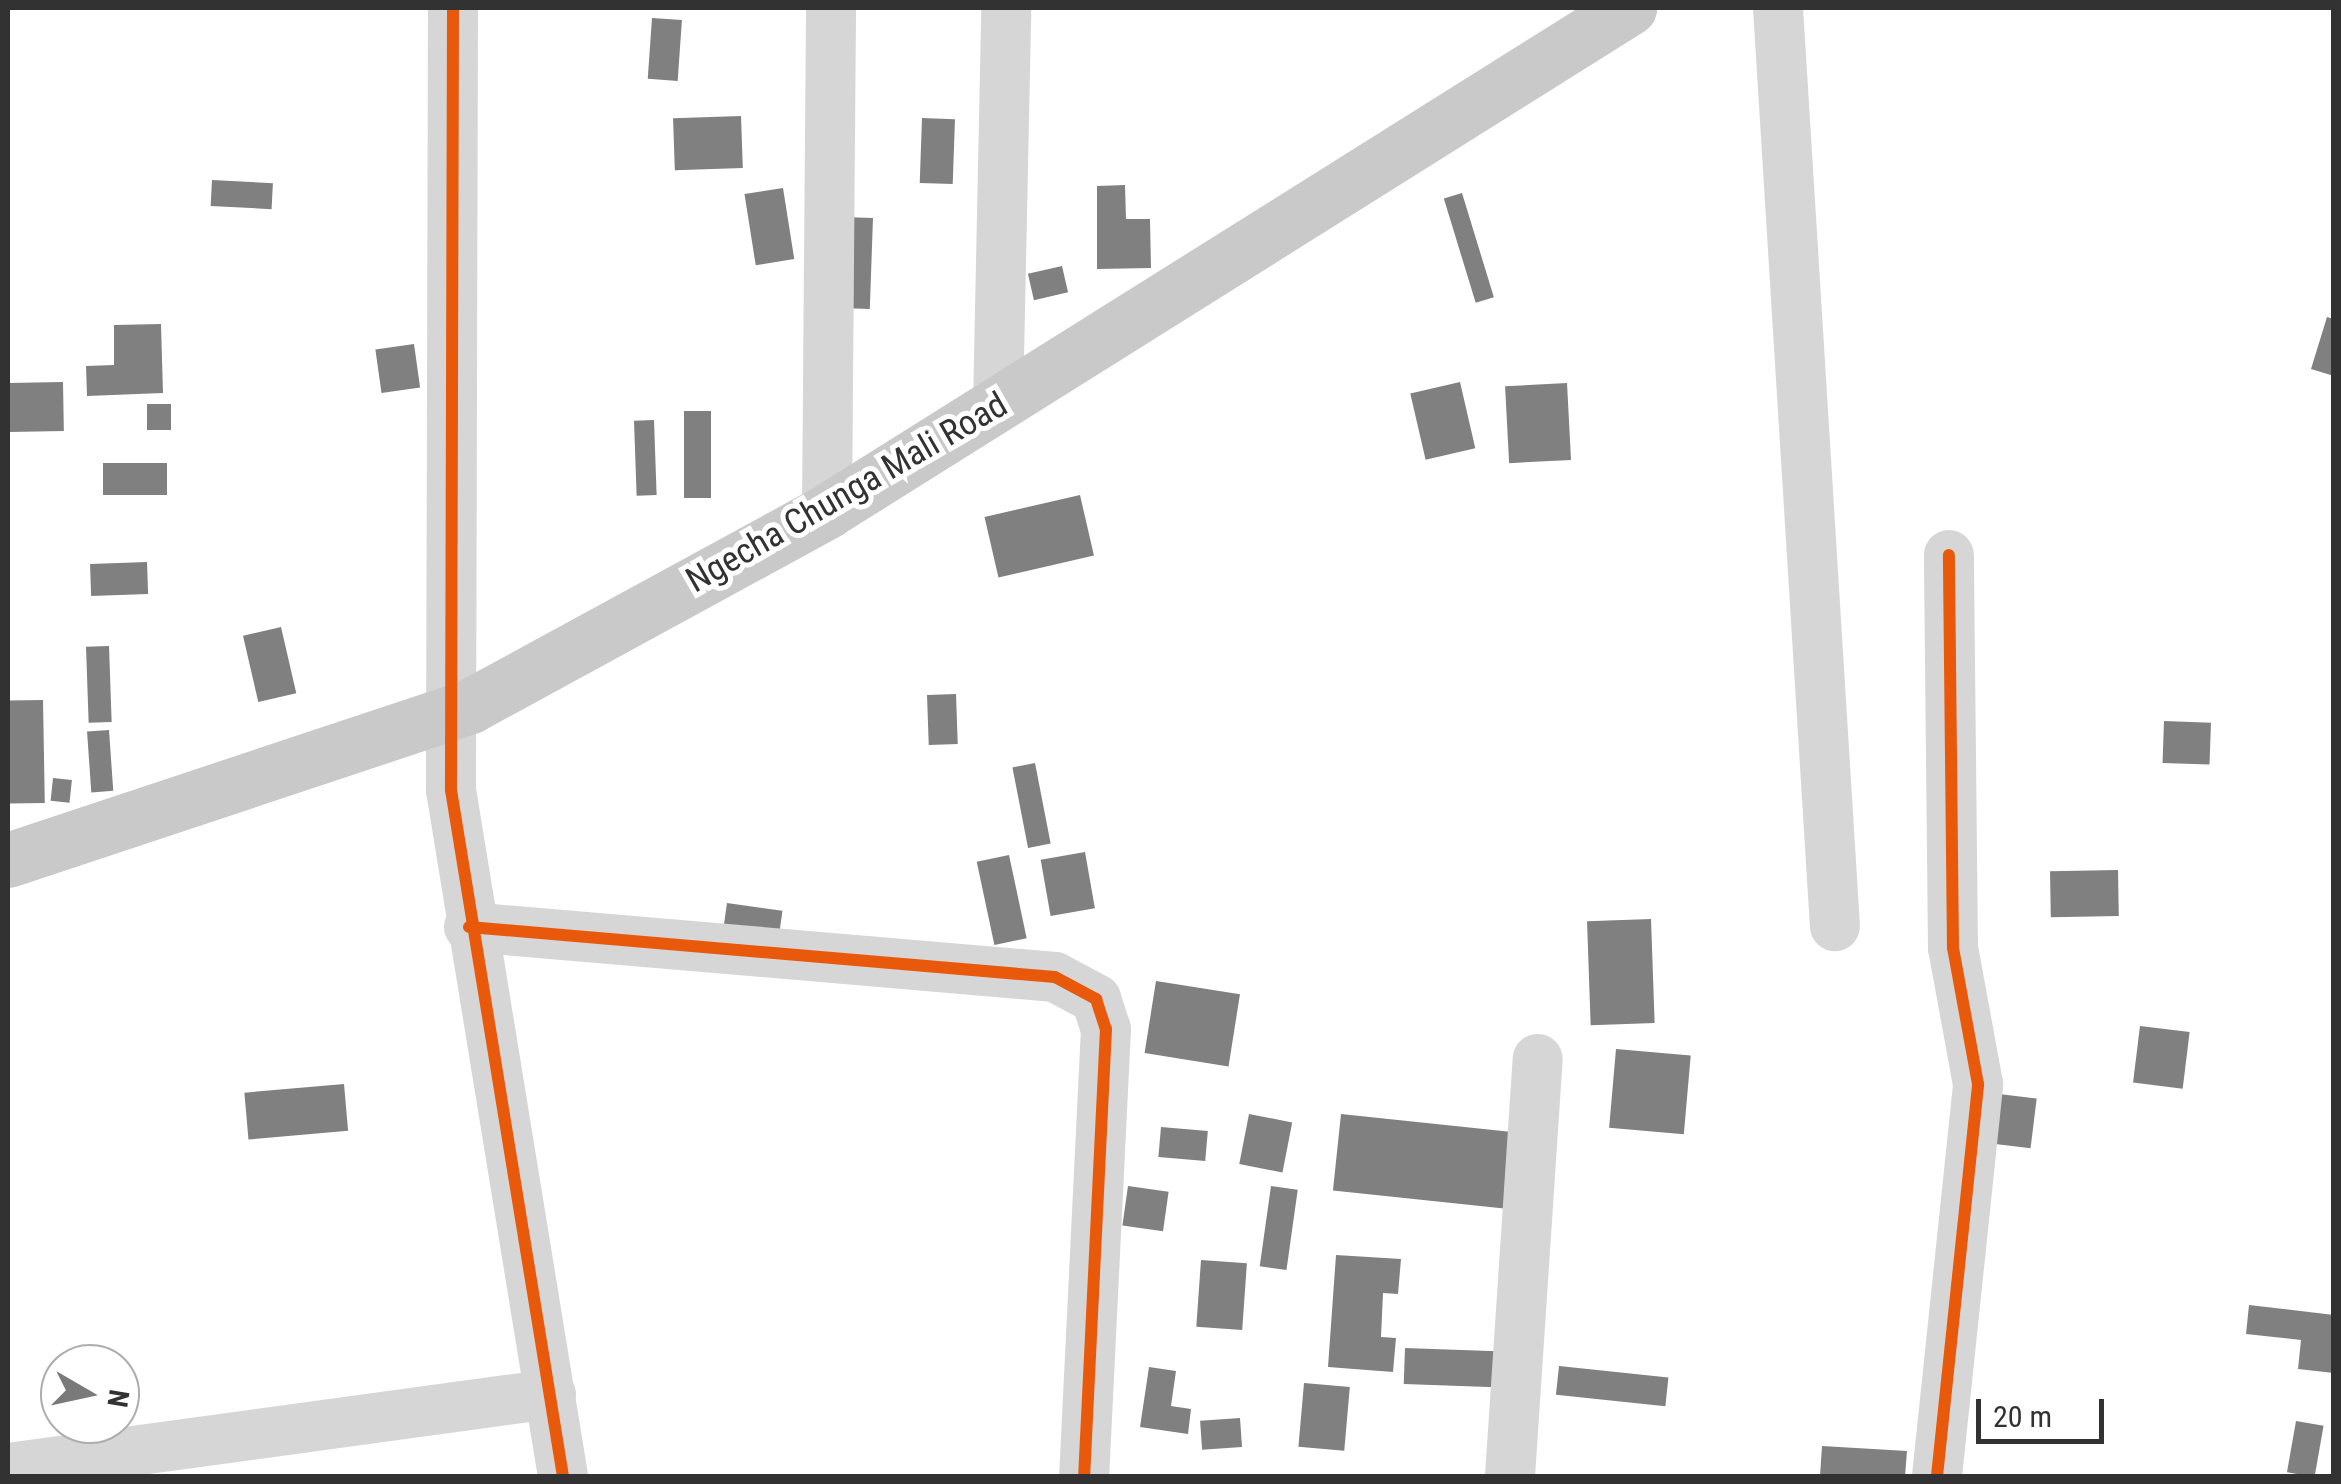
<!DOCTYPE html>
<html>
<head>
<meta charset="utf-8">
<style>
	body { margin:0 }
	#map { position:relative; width:2341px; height:1484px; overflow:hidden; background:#fff; font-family:"Roboto Condensed",sans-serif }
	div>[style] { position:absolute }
	.building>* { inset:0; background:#808080; transform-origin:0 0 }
	.minor>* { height:50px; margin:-25px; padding:0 25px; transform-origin:25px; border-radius:25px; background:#d6d6d6 }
	.major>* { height:55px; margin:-27.5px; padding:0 27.5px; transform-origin:27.5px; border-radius:27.5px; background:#c9c9c9 }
	.cycleway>* { height:12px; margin:-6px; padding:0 6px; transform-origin:6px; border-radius:6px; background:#e8590c }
	span { translate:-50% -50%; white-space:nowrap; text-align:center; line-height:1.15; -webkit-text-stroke:10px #fff; paint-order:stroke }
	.street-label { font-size:35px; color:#323232 }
	.frame { position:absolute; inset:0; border:10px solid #323232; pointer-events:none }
	.north { position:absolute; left:40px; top:1344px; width:100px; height:100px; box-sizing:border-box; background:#fff; border:2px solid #adadad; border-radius:50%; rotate:99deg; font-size:28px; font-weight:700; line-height:40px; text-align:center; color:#323232 }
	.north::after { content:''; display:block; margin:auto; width:35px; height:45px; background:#7a7a7a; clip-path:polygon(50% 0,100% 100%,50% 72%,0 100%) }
	.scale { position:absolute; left:1976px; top:1399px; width:128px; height:45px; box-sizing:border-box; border:5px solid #323232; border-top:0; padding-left:12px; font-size:30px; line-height:35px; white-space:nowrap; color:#323232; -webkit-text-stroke:8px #fff; paint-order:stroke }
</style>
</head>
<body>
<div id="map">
	<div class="building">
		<i style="left:652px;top:18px;width:30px;height:61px;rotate:4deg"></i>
		<i style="left:741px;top:116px;width:52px;height:68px;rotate:88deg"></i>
		<i style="left:922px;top:118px;width:33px;height:65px;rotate:2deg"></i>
		<i style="left:212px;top:180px;width:61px;height:26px;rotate:3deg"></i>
		<i style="clip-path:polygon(1125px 185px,1126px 219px,1150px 219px,1151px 268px,1097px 269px,1097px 186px)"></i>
		<i style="left:783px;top:188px;width:72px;height:39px;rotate:81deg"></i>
		<i style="left:1462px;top:193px;width:109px;height:19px;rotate:73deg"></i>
		<i style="left:843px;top:217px;width:30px;height:91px;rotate:2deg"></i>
		<i style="left:1062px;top:266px;width:27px;height:35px;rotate:77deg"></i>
		<i style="clip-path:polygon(2327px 317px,2334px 319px,2334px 376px,2311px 369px)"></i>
		<i style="clip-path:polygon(161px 324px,163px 393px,87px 396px,86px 366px,114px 365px,114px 325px)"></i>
		<i style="left:414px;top:344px;width:44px;height:39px;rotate:82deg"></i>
		<i style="left:63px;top:382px;width:49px;height:55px;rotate:89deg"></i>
		<i style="left:1460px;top:382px;width:68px;height:51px;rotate:77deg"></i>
		<i style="left:1567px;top:383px;width:77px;height:62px;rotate:87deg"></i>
		<i style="left:147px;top:404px;width:24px;height:26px"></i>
		<i style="left:684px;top:411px;width:27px;height:87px"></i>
		<i style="left:654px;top:420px;width:75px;height:20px;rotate:88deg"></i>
		<i style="left:103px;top:463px;width:64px;height:32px"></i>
		<i style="left:1080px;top:495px;width:62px;height:98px;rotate:77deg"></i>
		<i style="left:147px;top:562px;width:32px;height:57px;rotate:88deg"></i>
		<i style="left:281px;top:627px;width:68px;height:39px;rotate:77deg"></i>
		<i style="left:109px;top:646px;width:76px;height:23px;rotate:88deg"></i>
		<i style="left:956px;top:694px;width:50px;height:29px;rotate:88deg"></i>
		<i style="left:43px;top:700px;width:103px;height:35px;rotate:89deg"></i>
		<i style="left:2164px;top:721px;width:47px;height:42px;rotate:2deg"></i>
		<i style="left:109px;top:730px;width:61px;height:22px;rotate:86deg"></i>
		<i style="left:1035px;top:763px;width:82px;height:23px;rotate:79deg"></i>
		<i style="left:53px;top:778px;width:19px;height:23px;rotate:6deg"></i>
		<i style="left:1085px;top:852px;width:57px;height:45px;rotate:80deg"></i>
		<i style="left:1009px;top:855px;width:85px;height:33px;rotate:78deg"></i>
		<i style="left:2118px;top:870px;width:46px;height:68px;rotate:89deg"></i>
		<i style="left:727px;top:903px;width:56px;height:30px;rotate:8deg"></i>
		<i style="left:1651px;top:919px;width:104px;height:64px;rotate:88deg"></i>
		<i style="left:1156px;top:981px;width:85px;height:73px;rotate:9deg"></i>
		<i style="left:2140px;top:1026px;width:50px;height:57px;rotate:7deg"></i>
		<i style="left:1616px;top:1049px;width:75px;height:79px;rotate:5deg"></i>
		<i style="left:344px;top:1084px;width:47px;height:100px;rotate:85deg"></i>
		<i style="left:1991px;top:1093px;width:46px;height:50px;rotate:7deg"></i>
		<i style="left:1249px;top:1114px;width:44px;height:51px;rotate:11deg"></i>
		<i style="left:1341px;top:1114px;width:172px;height:77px;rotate:6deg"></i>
		<i style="left:1161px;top:1127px;width:47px;height:30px;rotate:5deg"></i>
		<i style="left:1128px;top:1186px;width:41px;height:40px;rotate:8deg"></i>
		<i style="left:1271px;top:1186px;width:27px;height:81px;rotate:8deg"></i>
		<i style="clip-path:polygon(1336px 1255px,1401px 1259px,1398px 1294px,1383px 1293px,1381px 1337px,1396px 1338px,1393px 1372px,1328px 1367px)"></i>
		<i style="left:1201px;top:1260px;width:46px;height:67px;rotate:4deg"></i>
		<i style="clip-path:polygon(2249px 1305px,2334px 1315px,2334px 1373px,2298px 1369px,2301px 1340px,2246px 1334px)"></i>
		<i style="left:1405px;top:1348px;width:92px;height:36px;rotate:2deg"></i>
		<i style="left:1559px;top:1366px;width:110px;height:29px;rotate:6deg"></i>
		<i style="clip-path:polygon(1149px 1367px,1176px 1371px,1171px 1406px,1191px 1409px,1188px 1434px,1140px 1427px)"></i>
		<i style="left:1304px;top:1383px;width:46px;height:64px;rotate:5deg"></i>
		<i style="left:1240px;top:1418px;width:29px;height:40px;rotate:86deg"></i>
		<i style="left:2296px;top:1421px;width:28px;height:52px;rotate:10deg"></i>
		<i style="clip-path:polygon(1822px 1446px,1907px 1451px,1905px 1476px,1820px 1476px)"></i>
	</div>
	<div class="minor">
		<i style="left:453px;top:8px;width:782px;rotate:90.15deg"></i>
		<i style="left:451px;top:790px;width:695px;rotate:80.73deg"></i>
		<i style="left:1778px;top:8px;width:920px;rotate:86.45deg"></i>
		<i style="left:998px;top:406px;width:398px;rotate:-88.8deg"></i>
		<i style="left:827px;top:511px;width:503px;rotate:-89.54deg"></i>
		<i style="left:469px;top:927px;width:588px;rotate:4.88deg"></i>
		<i style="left:1055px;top:977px;width:47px;rotate:28.2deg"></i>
		<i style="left:1096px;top:999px;width:32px;rotate:72deg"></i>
		<i style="left:1106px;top:1029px;width:448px;rotate:92.8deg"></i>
		<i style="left:8px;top:1468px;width:548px;rotate:-7.76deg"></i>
		<i style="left:1510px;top:1476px;width:418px;rotate:-86.2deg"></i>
		<i style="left:1937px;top:1476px;width:394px;rotate:-84deg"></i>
		<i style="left:1978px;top:1084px;width:138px;rotate:-100.4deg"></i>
		<i style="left:1953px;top:948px;width:393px;rotate:-90.6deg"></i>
	</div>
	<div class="major">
		<i style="left:8px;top:860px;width:487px;rotate:-18.4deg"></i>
		<i style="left:470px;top:706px;width:407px;rotate:-28.6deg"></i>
		<i style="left:827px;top:511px;width:947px;rotate:-32.1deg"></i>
	</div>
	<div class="cycleway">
		<i style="left:453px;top:8px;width:782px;rotate:90.15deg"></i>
		<i style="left:451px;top:790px;width:695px;rotate:80.73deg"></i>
		<i style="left:469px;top:927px;width:588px;rotate:4.88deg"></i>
		<i style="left:1055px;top:977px;width:47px;rotate:28.2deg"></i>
		<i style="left:1096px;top:999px;width:32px;rotate:72deg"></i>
		<i style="left:1106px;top:1029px;width:448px;rotate:92.8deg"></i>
		<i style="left:1937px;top:1476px;width:394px;rotate:-84deg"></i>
		<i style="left:1978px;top:1084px;width:138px;rotate:-100.4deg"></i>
		<i style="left:1953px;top:948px;width:393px;rotate:-90.6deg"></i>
	</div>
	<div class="street-label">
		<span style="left:847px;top:493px;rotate:-30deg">Ngecha Chunga Mali Road</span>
	</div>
	<div class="frame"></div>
	<div class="north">N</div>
	<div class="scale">20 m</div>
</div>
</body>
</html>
